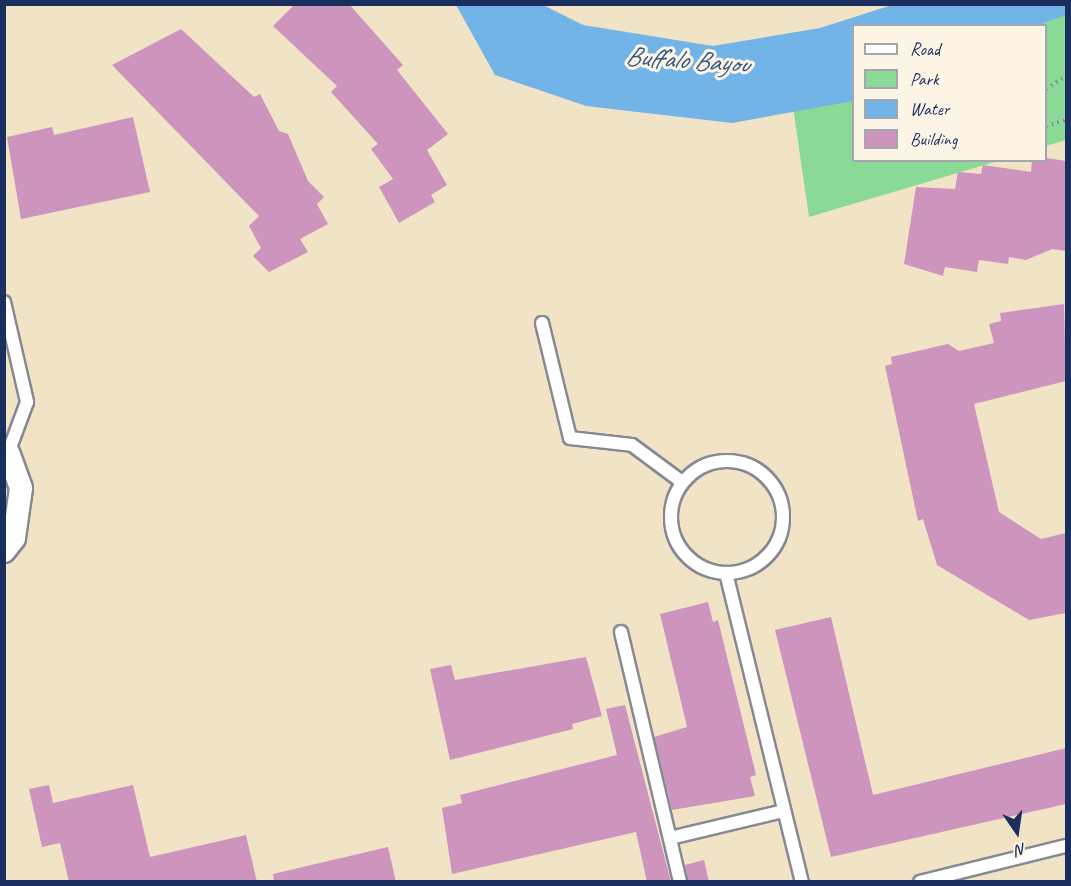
<!DOCTYPE html>
<html>
<head>
<meta charset="utf-8">
<style>
	body { margin:0 }
	#map { position:relative; width:1071px; height:886px; overflow:hidden; background:#f1e3c6; font-family:Caveat,sans-serif }
	div>[style] { position:absolute }
	.green>* { inset:0; background:#8ad997 }
	.water>* { inset:0; background:#72b4e7 }
	.building>* { inset:0; background:#cd94be }
	.path>* { height:4px; margin-top:-2px; transform-origin:0; background:repeating-linear-gradient(90deg,#868992 0 1.5px,transparent 0 6px) }
	.roads { filter:drop-shadow(2px 0 #868992) drop-shadow(-2px 0 #868992) drop-shadow(0 2px #868992) drop-shadow(0 -2px #868992) }
	.service>* { height:12px; margin:-6px; padding:0 6px; transform-origin:6px; border-radius:6px; background:#fff }
	.service>.ring { margin:-6px; padding:0; box-sizing:content-box; background:none; border:12px solid #fff; border-radius:50% }
	.minor>* { height:22px; margin:-11px; padding:0 11px; transform-origin:11px; border-radius:11px; background:#fff }
	span { translate:-50% -50%; white-space:nowrap; text-align:center; line-height:1.15; -webkit-text-stroke:6px #fcf5e5; paint-order:stroke }
	.water-label { font-size:27px; color:#355787; font-style:italic }
	.frame { position:absolute; inset:0; border:6px solid #1b2f5e; pointer-events:none }
	.legend { position:absolute; left:852px; top:24px; width:195px; height:138px; box-sizing:border-box; background:#fcf5e5; border:2px solid #a2a6af; margin:0; padding:8px 10px; list-style:none; font-size:18px; color:#1b2f5e }
	.legend li { display:flex; align-items:center; gap:12px; height:30px }
	.legend b { width:30px; border:2px solid #a2a6af }
	.north { position:absolute; left:987px; top:802px; width:60px; height:60px; -webkit-text-stroke:4px #fcf5e5; paint-order:stroke; rotate:167deg; font-size:16px; font-weight:700; line-height:24px; text-align:center; color:#1b2f5e }
	.north::after { content:''; display:block; margin:auto; width:21px; height:27px; background:#1b2f5e; clip-path:polygon(50% 0,100% 100%,50% 72%,0 100%) }
</style>
</head>
<body>
<div id="map">
	<div class="green">
		<i style="clip-path:polygon(1066px 5px,1066px 140px,1046px 146px,1046px 26px,907px 26px)"></i>
		<i style="clip-path:polygon(853px 43px,854px 160px,998px 161px,809px 217px,787px 66px)"></i>
	</div>
	<div class="water">
		<i style="clip-path:polygon(456px 5px,543px 5px,583px 25px,713px 46px,820px 28px,892px 5px,1066px 5px,1066px 15px,1038px 25px,854px 26px,853px 101px,732px 123px,586px 106px,495px 75px)"></i>
	</div>
	<div class="building">
		<i style="clip-path:polygon(295px 4px,349px 4px,403px 65px,397px 70px,448px 134px,427px 150px,447px 185px,431px 195px,435px 202px,399px 223px,379px 187px,393px 179px,371px 149px,378px 144px,331px 92px,337px 86px,273px 26px)"></i>
		<i style="clip-path:polygon(181px 29px,254px 97px,260px 94px,279px 131px,288px 134px,308px 181px,324px 197px,317px 204px,328px 224px,300px 239px,308px 252px,269px 272px,253px 256px,261px 248px,249px 226px,259px 216px,112px 65px)"></i>
		<i style="clip-path:polygon(133px 117px,150px 192px,21px 219px,7px 137px,52px 127px,54px 135px)"></i>
		<i style="clip-path:polygon(1046px 158px,1066px 161px,1066px 251px,1052px 249px,1026px 260px,1009px 257px,1008px 264px,979px 260px,977px 272px,945px 267px,943px 276px,904px 264px,916px 187px,955px 189px,958px 172px,981px 174px,983px 165px,1031px 172px,1032px 160px)"></i>
		<i style="clip-path:polygon(1064px 304px,1066px 381px,974px 404px,999px 512px,1041px 539px,1066px 533px,1066px 613px,1029px 620px,937px 565px,923px 519px,918px 521px,885px 366px,892px 364px,891px 357px,948px 344px,959px 351px,994px 343px,989px 324px,1001px 321px,1000px 313px)"></i>
		<i style="clip-path:polygon(708px 602px,713px 622px,718px 620px,756px 775px,750px 777px,755px 796px,672px 810px,654px 737px,687px 727px,660px 614px)"></i>
		<i style="clip-path:polygon(831px 617px,873px 795px,1066px 748px,1066px 804px,831px 857px,775px 630px)"></i>
		<i style="clip-path:polygon(586px 657px,602px 716px,572px 724px,573px 729px,450px 760px,430px 669px,451px 665px,455px 680px)"></i>
		<i style="clip-path:polygon(625px 705px,671px 882px,647px 882px,636px 832px,452px 874px,442px 808px,462px 803px,460px 795px,617px 755px,606px 709px)"></i>
		<i style="clip-path:polygon(49px 785px,53px 803px,133px 785px,150px 857px,246px 835px,257px 882px,69px 882px,60px 843px,42px 847px,29px 789px)"></i>
		<i style="clip-path:polygon(388px 847px,396px 882px,274px 882px,273px 874px)"></i>
		<i style="clip-path:polygon(704px 860px,709px 882px,688px 882px,685px 865px)"></i>
	</div>
	<div class="path">
		<i style="left:1046px;top:89px;width:24px;rotate:-33deg"></i>
		<i style="left:1046px;top:126px;width:21px;rotate:-17deg"></i>
	</div>
	<div class="roads">
		<div class="service">
			<i style="left:4px;top:302px;width:103px;rotate:77deg"></i>
			<i style="left:27px;top:402px;width:54px;rotate:110.4deg"></i>
			<i style="left:542px;top:323px;width:118px;rotate:76.3deg"></i>
			<i style="left:570px;top:438px;width:62px;rotate:6.4deg"></i>
			<i style="left:632px;top:445px;width:62px;rotate:36.5deg"></i>
			<i class="ring" style="left:671px;top:461px;width:100px;height:100px"></i>
			<i style="left:726px;top:573px;width:318px;rotate:76.2deg"></i>
			<i style="left:621px;top:632px;width:257px;rotate:76.7deg"></i>
			<i style="left:670px;top:838px;width:116px;rotate:-13.4deg"></i>
			<i style="left:920px;top:882px;width:150px;rotate:-13.9deg"></i>
		</div>
		<div class="minor">
			<i style="left:4px;top:551px;width:16px;rotate:-52deg"></i>
			<i style="left:14px;top:538px;width:50px;rotate:-82deg"></i>
			<i style="left:21px;top:488px;width:37px;rotate:-110deg"></i>
		</div>
	</div>
	<div class="water-label">
		<span style="left:687px;top:60px;rotate:4deg">Buffalo Bayou</span>
	</div>
	<div class="frame"></div>
	<ul class="legend">
	<li><b style="height:8px;background:#fff"></b>Road</li>
	<li><b style="height:16px;background:#8ad997"></b>Park</li>
	<li><b style="height:16px;background:#72b4e7"></b>Water</li>
	<li><b style="height:16px;background:#cd94be"></b>Building</li>
	</ul>
	<div class="north">N</div>
</div>
</body>
</html>
